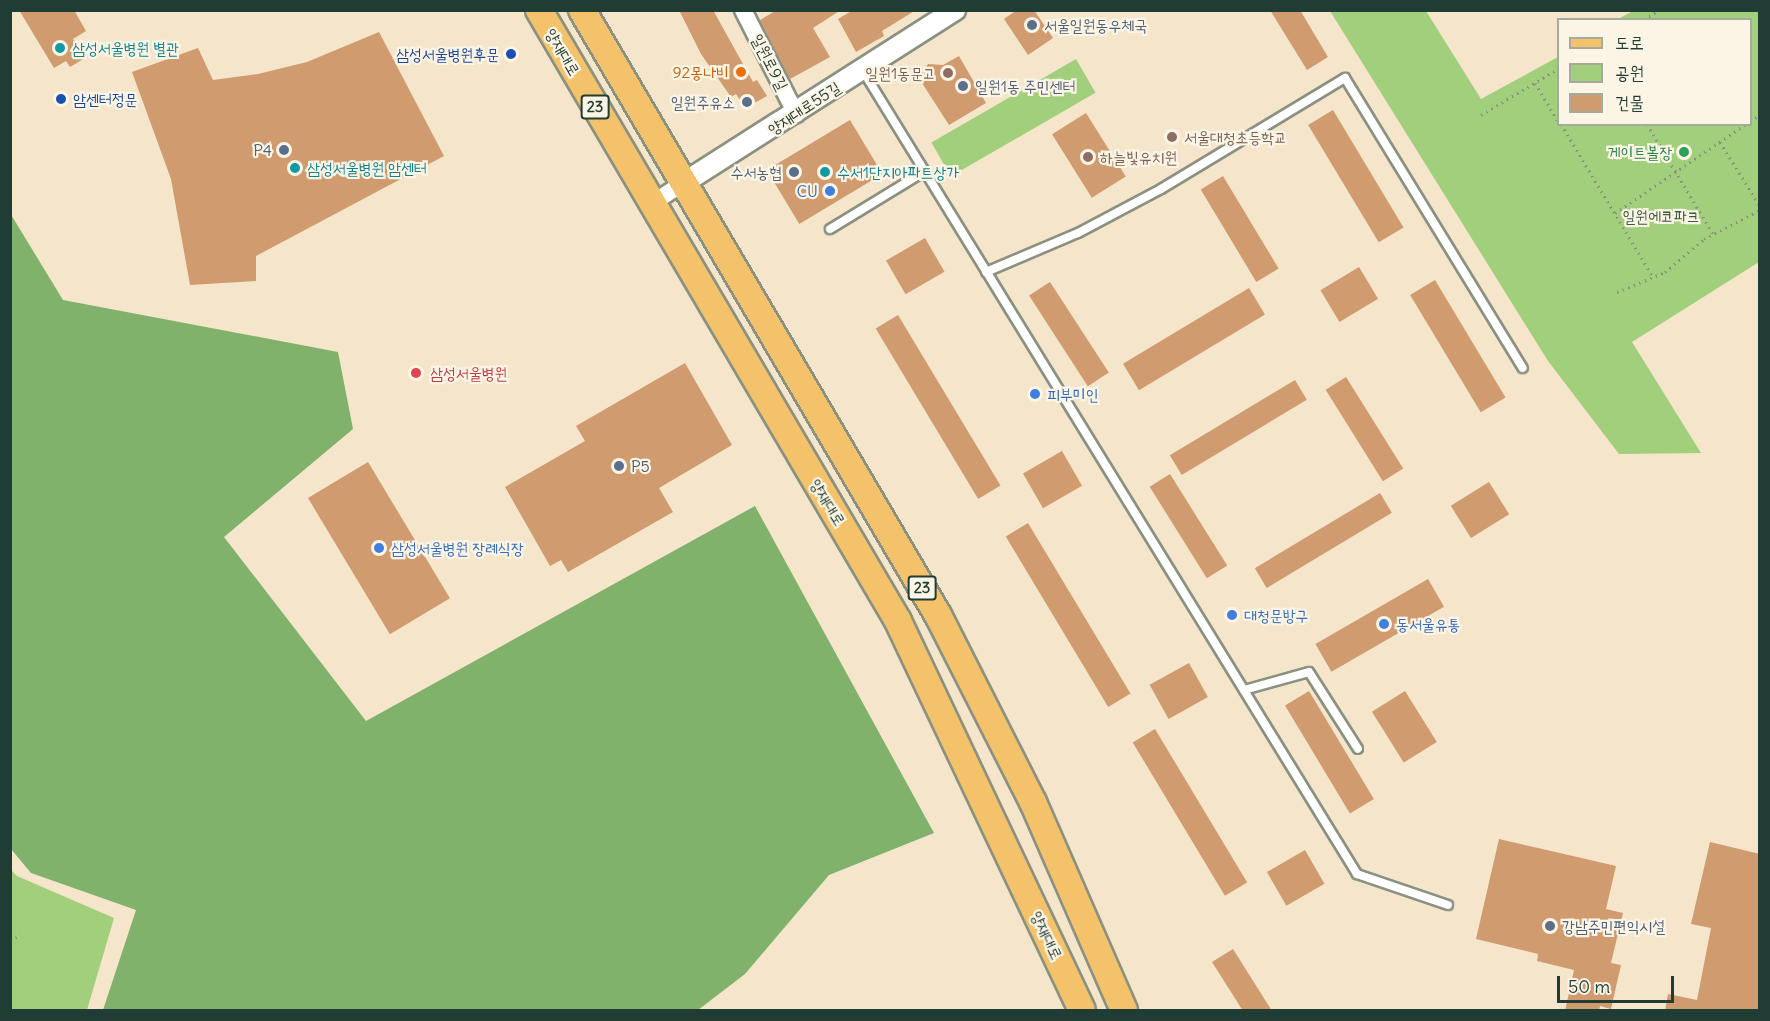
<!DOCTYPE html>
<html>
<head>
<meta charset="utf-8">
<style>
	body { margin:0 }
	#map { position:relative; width:1770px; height:1021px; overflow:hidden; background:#f4e5cb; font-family:Delius,"Poor Story",sans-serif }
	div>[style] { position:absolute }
	.green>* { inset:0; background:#a2cf7c; transform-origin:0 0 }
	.forest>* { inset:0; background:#81b26c }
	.building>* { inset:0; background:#d09b6e; transform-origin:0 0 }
	.path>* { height:3px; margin-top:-1.5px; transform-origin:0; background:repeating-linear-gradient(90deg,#8a9180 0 1.5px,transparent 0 6px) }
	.roads { filter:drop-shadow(2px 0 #8a9180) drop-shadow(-2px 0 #8a9180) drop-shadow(0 2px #8a9180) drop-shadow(0 -2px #8a9180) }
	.service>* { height:8px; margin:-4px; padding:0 4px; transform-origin:4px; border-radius:4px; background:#fff }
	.minor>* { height:16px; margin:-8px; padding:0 8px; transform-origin:8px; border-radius:8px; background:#fff }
	.tertiary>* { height:20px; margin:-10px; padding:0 10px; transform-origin:10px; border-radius:10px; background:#fff }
	.primary>* { height:26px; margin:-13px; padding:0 13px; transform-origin:13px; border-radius:13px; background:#f4c26a }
	.dots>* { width:16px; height:16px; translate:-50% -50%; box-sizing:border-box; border:3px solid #fcf5e5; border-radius:50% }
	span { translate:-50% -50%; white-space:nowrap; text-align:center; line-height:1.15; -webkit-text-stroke:4.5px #fcf5e5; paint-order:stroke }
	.shield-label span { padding:2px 4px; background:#fcf5e5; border:2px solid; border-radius:4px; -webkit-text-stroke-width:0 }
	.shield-label { font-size:15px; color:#1f3d34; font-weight:700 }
	.service-label { font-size:16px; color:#4e5e75 }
	.left { translate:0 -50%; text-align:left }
	.right { translate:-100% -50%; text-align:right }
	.culture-label { font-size:16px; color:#0d838f }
	.street-label { font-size:16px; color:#1f3d34 }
	.transit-label { font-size:16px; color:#164399 }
	.food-label { font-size:16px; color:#c56008 }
	.education-label { font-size:16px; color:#785e54 }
	.leisure-label { font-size:16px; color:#27864d }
	.shop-label { font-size:16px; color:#366cbe }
	.park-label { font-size:16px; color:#395a42 }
	.health-label { font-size:16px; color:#be3a42 }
	.frame { position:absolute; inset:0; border:12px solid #1f3d34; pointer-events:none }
	.legend { position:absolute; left:1557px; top:18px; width:195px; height:108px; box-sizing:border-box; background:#fcf5e5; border:2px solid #a4ab9e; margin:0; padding:8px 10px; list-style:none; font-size:18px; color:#1f3d34 }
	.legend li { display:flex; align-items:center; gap:12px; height:30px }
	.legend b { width:30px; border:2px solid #a4ab9e }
	.scale { position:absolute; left:1557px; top:976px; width:117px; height:27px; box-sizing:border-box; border:3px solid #1f3d34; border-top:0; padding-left:8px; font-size:18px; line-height:21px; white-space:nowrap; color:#1f3d34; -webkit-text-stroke:4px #fcf5e5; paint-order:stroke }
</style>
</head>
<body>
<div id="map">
	<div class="green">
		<i style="clip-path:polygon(1330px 11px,1426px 11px,1481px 99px,1558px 57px,1558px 124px,1750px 124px,1750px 20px,1618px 19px,1633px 11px,1759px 11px,1759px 262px,1632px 342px,1701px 453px,1619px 454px,1548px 361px)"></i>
		<i style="left:1076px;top:59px;width:39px;height:167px;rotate:60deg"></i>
		<i style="clip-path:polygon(10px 869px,17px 876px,114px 918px,87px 1010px,11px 1010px)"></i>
	</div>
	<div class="forest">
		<i style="clip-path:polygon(10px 213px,63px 300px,338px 352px,353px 429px,224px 537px,366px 721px,755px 506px,934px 833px,829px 875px,745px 974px,698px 1010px,103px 1010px,136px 910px,31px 873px,11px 849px)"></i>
	</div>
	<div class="building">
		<i style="clip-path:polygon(19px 10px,74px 10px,86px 31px,73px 39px,85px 58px,70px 67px,66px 61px,54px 68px)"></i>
		<i style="clip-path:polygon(679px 10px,713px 10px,753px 82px,757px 80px,767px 96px,745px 108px,736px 94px,731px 97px,701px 54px)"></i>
		<i style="clip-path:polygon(777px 10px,841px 10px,813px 28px,830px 57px,790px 79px,760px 20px)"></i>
		<i style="clip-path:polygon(853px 10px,916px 10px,882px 31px,884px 36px,856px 52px,838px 19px)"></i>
		<i style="clip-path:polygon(1017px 10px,1034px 10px,1053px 38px,1028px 55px,1004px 19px)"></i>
		<i style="clip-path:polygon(1270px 10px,1300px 10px,1328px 57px,1307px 70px)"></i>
		<i style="clip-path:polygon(379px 32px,444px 156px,256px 256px,256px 281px,190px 285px,171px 179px,132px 72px,198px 48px,213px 80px,258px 74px,307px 62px)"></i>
		<i style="clip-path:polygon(959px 56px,986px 103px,949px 125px,922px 83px,922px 73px,928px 64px,943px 65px)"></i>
		<i style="left:1333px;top:110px;width:137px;height:29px;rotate:59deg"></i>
		<i style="left:1086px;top:113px;width:75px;height:40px;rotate:58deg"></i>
		<i style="left:850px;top:120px;width:63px;height:97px;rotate:59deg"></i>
		<i style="left:1223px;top:176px;width:108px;height:26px;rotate:59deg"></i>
		<i style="left:925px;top:238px;width:39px;height:45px;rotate:60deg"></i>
		<i style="left:1359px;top:267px;width:37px;height:45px;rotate:59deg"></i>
		<i style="left:1435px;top:280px;width:137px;height:29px;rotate:59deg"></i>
		<i style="left:1050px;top:282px;width:108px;height:25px;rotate:57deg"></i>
		<i style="left:1249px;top:288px;width:31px;height:147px;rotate:59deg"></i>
		<i style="left:898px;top:315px;width:199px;height:26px;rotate:59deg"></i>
		<i style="clip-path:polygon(685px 363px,732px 445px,659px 488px,673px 512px,568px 572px,561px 560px,550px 566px,505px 487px,585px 441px,576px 426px)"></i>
		<i style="left:1346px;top:377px;width:108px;height:24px;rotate:58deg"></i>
		<i style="left:1295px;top:380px;width:23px;height:146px;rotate:59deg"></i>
		<i style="left:1062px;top:451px;width:40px;height:45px;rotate:60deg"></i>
		<i style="left:368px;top:462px;width:159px;height:70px;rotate:59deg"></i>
		<i style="left:1170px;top:474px;width:108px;height:24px;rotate:58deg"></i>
		<i style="left:1489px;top:482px;width:38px;height:45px;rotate:58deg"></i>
		<i style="left:1380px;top:493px;width:23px;height:146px;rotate:59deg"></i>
		<i style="left:1028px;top:523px;width:199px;height:26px;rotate:59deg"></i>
		<i style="left:1428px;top:579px;width:32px;height:130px;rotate:60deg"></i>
		<i style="left:1189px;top:663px;width:39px;height:45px;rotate:61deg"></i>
		<i style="left:1309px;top:691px;width:126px;height:28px;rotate:59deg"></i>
		<i style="left:1405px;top:691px;width:60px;height:39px;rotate:58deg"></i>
		<i style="left:1155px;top:729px;width:179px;height:26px;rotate:59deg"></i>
		<i style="clip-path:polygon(1499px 839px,1616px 866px,1606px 909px,1623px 913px,1611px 963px,1621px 965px,1611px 1009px,1600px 1006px,1599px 1011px,1565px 1011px,1574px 970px,1537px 961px,1538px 954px,1476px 939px)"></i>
		<i style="clip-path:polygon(1710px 842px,1760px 854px,1760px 1011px,1665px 1011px,1668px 994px,1697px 1000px,1711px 928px,1691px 924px)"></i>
		<i style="left:1305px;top:850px;width:39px;height:44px;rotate:60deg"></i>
		<i style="clip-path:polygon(1233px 949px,1272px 1011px,1243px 1011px,1212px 962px)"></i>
	</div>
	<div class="path">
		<i style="left:1644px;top:20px;width:18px;rotate:-34deg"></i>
		<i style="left:1535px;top:83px;width:44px;rotate:58.8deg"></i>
		<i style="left:1481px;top:115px;width:90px;rotate:-30.9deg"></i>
		<i style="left:1750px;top:121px;width:12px;rotate:-31deg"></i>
		<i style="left:1561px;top:124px;width:179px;rotate:59deg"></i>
		<i style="left:1647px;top:124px;width:128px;rotate:59deg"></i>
		<i style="left:1720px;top:142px;width:75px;rotate:58deg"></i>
		<i style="left:1615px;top:213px;width:158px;rotate:-34.2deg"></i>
		<i style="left:1617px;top:292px;width:52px;rotate:-22.6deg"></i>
		<i style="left:1665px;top:272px;width:51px;rotate:-40.2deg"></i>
		<i style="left:1704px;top:239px;width:63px;rotate:-27.4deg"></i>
		<i style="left:10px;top:940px;width:12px;rotate:-24deg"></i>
	</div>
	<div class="roads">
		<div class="service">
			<i style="left:863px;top:71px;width:943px;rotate:58.4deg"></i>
			<i style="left:1357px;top:874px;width:96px;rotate:18.8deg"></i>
			<i style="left:830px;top:229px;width:111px;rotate:-31.4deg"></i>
			<i style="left:986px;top:272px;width:100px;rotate:-23deg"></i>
			<i style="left:1078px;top:233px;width:94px;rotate:-27.9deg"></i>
			<i style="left:1161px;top:189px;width:215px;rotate:-31.1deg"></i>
			<i style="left:1345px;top:78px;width:340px;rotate:58.5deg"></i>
			<i style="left:1244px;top:690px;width:67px;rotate:-15.5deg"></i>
			<i style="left:1309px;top:672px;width:91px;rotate:57.5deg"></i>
		</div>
		<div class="minor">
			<i style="left:743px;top:10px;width:117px;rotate:63deg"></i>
			<i style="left:651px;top:204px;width:37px;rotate:-33deg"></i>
		</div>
		<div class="tertiary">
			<i style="left:682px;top:184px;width:324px;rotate:-32.5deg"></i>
		</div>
		<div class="primary">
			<i style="left:539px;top:10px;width:709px;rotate:59.56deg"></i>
			<i style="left:898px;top:621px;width:430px;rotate:64.7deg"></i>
			<i style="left:582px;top:10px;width:702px;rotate:59.53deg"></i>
			<i style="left:938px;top:615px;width:210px;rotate:63.1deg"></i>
			<i style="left:1033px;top:802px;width:227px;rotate:66.4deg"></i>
		</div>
	</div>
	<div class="dots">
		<i style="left:1032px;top:25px;background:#5c6f8a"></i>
		<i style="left:60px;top:48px;background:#0f9aa8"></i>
		<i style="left:511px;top:54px;background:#1a4fb4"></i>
		<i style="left:741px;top:72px;background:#e8710a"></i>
		<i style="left:948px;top:73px;background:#8d6e63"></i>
		<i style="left:963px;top:86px;background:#5c6f8a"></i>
		<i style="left:61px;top:99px;background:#1a4fb4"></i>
		<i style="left:747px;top:102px;background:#5c6f8a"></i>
		<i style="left:1172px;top:137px;background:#8d6e63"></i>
		<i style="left:284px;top:150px;background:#5c6f8a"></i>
		<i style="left:1684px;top:152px;background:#2e9e5b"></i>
		<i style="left:1088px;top:157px;background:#8d6e63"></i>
		<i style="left:295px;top:168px;background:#0f9aa8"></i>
		<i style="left:794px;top:172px;background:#5c6f8a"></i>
		<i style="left:825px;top:172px;background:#0f9aa8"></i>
		<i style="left:830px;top:191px;background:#3f7fe0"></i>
		<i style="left:416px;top:373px;background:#e0444e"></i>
		<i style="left:1035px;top:394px;background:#3f7fe0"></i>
		<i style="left:619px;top:466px;background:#5c6f8a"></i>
		<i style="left:379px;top:548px;background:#3f7fe0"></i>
		<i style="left:1232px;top:615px;background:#3f7fe0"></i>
		<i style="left:1384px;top:624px;background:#3f7fe0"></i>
		<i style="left:1550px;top:926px;background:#5c6f8a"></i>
	</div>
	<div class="shield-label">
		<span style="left:595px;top:107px">23</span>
		<span style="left:922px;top:588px">23</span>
	</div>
	<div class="service-label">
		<span class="left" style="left:1044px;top:25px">서울일원동우체국</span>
		<span class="left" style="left:975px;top:86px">일원1동 주민센터</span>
		<span class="right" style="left:735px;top:102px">일원주유소</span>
		<span class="right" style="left:272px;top:150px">P4</span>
		<span class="right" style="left:782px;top:172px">수서농협</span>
		<span class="left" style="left:631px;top:466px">P5</span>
		<span class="left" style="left:1562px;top:926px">강남주민편익시설</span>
	</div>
	<div class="culture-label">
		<span class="left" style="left:72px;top:48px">삼성서울병원 별관</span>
		<span class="left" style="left:307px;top:168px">삼성서울병원 암센터</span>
		<span class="left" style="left:837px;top:172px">수서1단지아파트상가</span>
	</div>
	<div class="street-label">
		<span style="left:563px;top:52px;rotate:60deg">양재대로</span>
		<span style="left:770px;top:62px;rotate:63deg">일원로9길</span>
		<span style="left:804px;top:108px;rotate:-33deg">양재대로55길</span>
		<span style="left:828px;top:502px;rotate:59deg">양재대로</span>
		<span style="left:1047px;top:935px;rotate:65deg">양재대로</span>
	</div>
	<div class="transit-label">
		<span class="right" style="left:499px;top:54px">삼성서울병원후문</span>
		<span class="left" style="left:73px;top:99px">암센터정문</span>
	</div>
	<div class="food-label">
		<span class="right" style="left:729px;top:72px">92몽나비</span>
	</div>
	<div class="education-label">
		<span class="right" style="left:936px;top:73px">일원1동문고</span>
		<span class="left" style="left:1184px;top:137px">서울대청초등학교</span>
		<span class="left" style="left:1100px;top:157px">하늘빛유치원</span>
	</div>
	<div class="leisure-label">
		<span class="right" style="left:1672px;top:152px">게이트볼장</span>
	</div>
	<div class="shop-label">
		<span class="right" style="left:818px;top:191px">CU</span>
		<span class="left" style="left:1047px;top:394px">피부미인</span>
		<span class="left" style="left:391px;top:548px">삼성서울병원 장례식장</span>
		<span class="left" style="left:1244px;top:615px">대청문방구</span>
		<span class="left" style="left:1396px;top:624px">동서울유통</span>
	</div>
	<div class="park-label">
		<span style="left:1661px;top:216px">일원에코파크</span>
	</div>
	<div class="health-label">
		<span class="left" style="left:430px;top:373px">삼성서울병원</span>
	</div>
	<div class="frame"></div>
	<ul class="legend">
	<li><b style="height:8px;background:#f4c26a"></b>도로</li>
	<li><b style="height:16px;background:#a2cf7c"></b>공원</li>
	<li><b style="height:16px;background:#d09b6e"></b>건물</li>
	</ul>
	<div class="scale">50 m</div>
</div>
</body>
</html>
